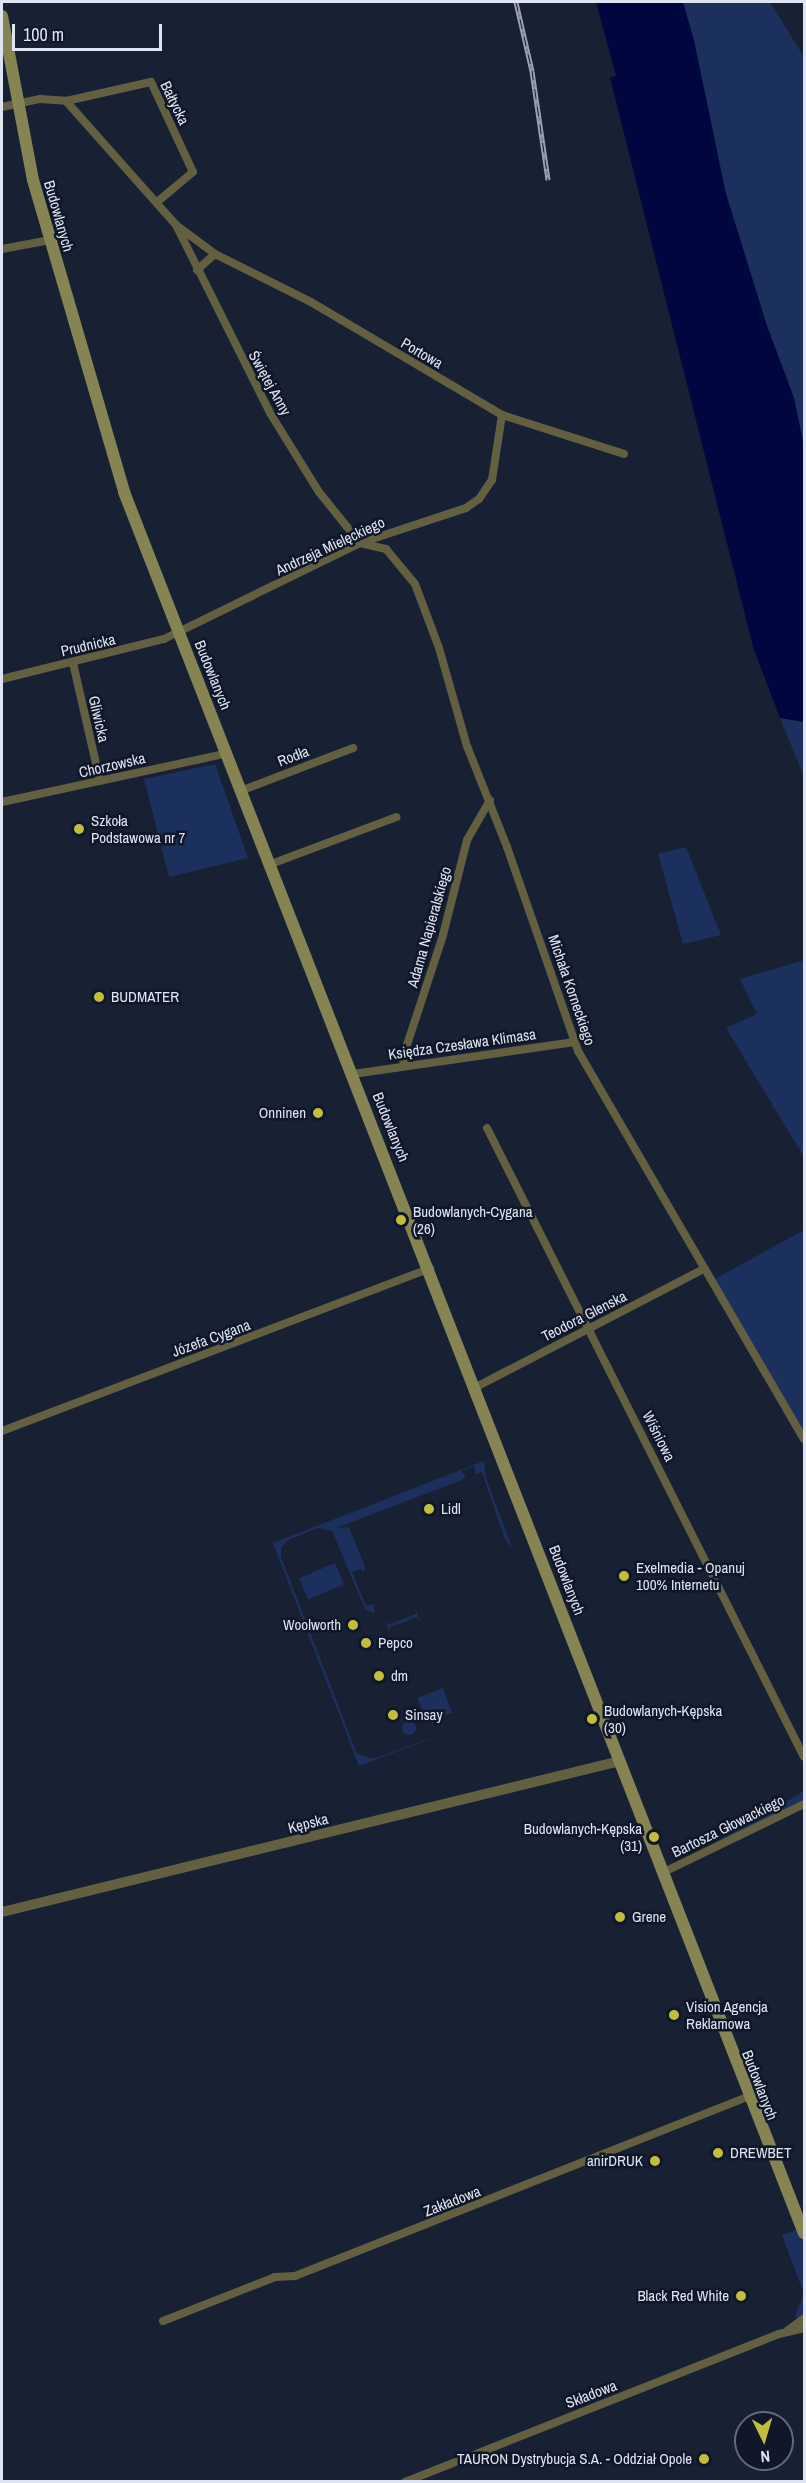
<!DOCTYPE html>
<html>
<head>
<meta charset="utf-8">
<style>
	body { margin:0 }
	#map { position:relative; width:806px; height:2483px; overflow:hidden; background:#182133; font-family:"Archivo Narrow",sans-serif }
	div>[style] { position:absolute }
	.green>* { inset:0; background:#1c305e; transform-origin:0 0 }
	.round { border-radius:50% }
	.water>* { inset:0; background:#00073e }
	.minor>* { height:8px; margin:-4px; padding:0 4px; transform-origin:4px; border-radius:4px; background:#626041 }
	.tertiary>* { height:10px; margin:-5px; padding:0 5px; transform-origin:5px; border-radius:5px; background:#626041 }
	.secondary>* { height:12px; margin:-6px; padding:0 6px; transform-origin:6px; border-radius:6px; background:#868452 }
	.rail>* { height:5px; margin-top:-2.5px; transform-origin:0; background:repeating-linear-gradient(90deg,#0f1729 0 9px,#9aa1b0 0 18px); box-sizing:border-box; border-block:2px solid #9aa1b0 }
	.dots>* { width:16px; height:16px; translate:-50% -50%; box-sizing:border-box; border:3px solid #0f1729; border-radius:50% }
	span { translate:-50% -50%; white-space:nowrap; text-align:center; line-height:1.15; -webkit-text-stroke:5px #0f1729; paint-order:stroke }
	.street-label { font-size:15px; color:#dee4f1 }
	.poi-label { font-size:15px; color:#dee4f1 }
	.left { translate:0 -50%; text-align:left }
	.right { translate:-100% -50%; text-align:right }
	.frame { position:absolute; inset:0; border:3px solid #dee4f1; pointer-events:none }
	.north { position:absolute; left:734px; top:2411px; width:60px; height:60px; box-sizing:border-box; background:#0f1729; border:2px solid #626979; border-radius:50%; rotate:175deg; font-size:16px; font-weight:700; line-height:24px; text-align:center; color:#dee4f1 }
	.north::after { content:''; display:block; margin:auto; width:21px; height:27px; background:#c3bd3e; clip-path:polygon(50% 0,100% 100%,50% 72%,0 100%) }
	.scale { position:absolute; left:12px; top:24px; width:150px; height:27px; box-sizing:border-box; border:3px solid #dee4f1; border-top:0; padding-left:8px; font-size:18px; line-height:21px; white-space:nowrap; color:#dee4f1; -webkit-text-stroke:4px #0f1729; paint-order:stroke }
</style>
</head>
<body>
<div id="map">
	<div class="green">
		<i style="clip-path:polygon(683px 2px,770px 2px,804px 57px,804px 447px,794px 398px,767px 326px,726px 194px)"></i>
		<i style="clip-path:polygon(780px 718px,804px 722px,804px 777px)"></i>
		<i style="clip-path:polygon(215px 764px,248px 858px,169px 877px,144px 779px)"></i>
		<i style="clip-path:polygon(686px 847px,721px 935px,683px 944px,658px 854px)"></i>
		<i style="clip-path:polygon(804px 960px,804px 1157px,726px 1028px,757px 1014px,740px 979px)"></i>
		<i style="clip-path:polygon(804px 1230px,804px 1439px,711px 1281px)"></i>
		<i style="clip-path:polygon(484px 1461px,486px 1478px,512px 1548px,505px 1539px,482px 1472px,475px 1474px,475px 1466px,461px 1471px,466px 1477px,459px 1481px,336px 1528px,349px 1527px,365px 1567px,364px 1572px,360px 1569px,352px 1572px,366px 1606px,374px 1604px,374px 1613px,365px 1609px,332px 1531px,318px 1528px,288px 1540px,281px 1548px,281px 1557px,357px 1754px,373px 1759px,456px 1729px,359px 1766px,273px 1543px)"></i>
		<i style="left:335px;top:1563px;width:23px;height:39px;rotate:67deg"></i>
		<i style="clip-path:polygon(415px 1608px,421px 1623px,417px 1617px,390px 1627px,390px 1634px,385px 1619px,389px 1625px,416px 1614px)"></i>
		<i style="clip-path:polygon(443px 1688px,452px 1713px,429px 1720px,428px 1724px,417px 1698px)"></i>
		<i class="round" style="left:402px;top:1721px;width:14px;height:14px"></i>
		<i style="clip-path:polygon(804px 1791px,804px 1804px,662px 1873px,787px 1801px)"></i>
		<i style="clip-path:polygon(802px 2228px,804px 2233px,804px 2326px,795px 2316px,804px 2294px,782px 2235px)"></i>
	</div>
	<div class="water">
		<i style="clip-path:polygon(596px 2px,683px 2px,694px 40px,726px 194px,767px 326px,794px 398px,804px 447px,804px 722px,780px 718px,753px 647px,610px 78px,616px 76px)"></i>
	</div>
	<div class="minor">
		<i style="left:66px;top:101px;width:87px;rotate:-12.6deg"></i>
		<i style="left:151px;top:82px;width:99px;rotate:65deg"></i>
		<i style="left:193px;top:172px;width:47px;rotate:140.2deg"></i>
		<i style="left:2px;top:107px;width:39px;rotate:-12deg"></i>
		<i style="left:40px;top:99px;width:26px;rotate:4deg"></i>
		<i style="left:66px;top:101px;width:166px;rotate:48.4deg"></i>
		<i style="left:176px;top:225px;width:49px;rotate:36.6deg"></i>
		<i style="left:215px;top:254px;width:107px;rotate:26.6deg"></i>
		<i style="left:311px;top:302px;width:222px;rotate:30.6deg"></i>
		<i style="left:502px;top:415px;width:128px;rotate:17.7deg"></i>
		<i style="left:176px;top:225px;width:210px;rotate:63.4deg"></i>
		<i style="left:270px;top:413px;width:93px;rotate:58.2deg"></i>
		<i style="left:319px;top:492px;width:65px;rotate:51.2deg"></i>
		<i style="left:2px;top:249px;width:49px;rotate:-10.6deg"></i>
		<i style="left:197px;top:270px;width:24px;rotate:-42deg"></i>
		<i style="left:360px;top:543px;width:27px;rotate:13deg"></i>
		<i style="left:386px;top:549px;width:45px;rotate:50.4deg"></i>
		<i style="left:415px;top:584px;width:68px;rotate:69.4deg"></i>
		<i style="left:439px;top:648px;width:102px;rotate:74.1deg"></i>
		<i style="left:467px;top:746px;width:109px;rotate:68.4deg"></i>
		<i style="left:507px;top:847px;width:216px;rotate:70.8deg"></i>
		<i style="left:578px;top:1051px;width:449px;rotate:59.8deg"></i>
		<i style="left:73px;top:663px;width:121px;rotate:77.1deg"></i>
		<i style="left:2px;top:679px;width:167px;rotate:-13.9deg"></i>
		<i style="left:164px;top:639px;width:218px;rotate:-26.1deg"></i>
		<i style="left:360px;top:543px;width:112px;rotate:-18.3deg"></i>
		<i style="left:466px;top:508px;width:16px;rotate:-35deg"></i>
		<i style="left:479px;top:499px;width:23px;rotate:-56deg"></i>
		<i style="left:492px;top:480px;width:66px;rotate:-81.3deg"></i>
		<i style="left:243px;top:790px;width:118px;rotate:-20.9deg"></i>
		<i style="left:2px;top:802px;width:231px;rotate:-12.2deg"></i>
		<i style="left:271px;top:864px;width:134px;rotate:-20.5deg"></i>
		<i style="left:404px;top:1066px;width:9px;rotate:-96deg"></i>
		<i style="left:403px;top:1057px;width:128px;rotate:-71.8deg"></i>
		<i style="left:443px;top:935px;width:98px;rotate:-75.8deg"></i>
		<i style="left:467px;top:840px;width:46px;rotate:-60.1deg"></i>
		<i style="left:353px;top:1074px;width:224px;rotate:-8.2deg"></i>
		<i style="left:487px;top:1128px;width:704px;rotate:63.25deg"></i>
		<i style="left:476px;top:1387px;width:257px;rotate:-27.4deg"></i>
		<i style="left:2px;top:1431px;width:458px;rotate:-20.8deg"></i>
		<i style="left:662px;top:1873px;width:158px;rotate:-25.9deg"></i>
		<i style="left:163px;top:2321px;width:120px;rotate:-21.4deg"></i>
		<i style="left:275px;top:2277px;width:20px;rotate:-3deg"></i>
		<i style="left:295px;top:2276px;width:488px;rotate:-21.6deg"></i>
		<i style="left:787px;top:2331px;width:21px;rotate:-37deg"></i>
		<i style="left:405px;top:2482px;width:402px;rotate:-21.6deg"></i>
		<i style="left:779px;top:2334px;width:26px;rotate:-13deg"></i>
	</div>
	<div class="tertiary">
		<i style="left:2px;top:1912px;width:636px;rotate:-13.73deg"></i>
	</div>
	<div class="secondary">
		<i style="left:2px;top:16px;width:167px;rotate:79.3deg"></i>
		<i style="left:33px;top:180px;width:325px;rotate:73.7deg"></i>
		<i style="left:124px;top:492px;width:1869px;rotate:68.67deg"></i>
	</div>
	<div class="rail">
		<i style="left:516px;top:2px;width:71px;rotate:76.9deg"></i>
		<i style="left:532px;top:71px;width:110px;rotate:81.6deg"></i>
	</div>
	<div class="dots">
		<i style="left:79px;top:829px;background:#c3bd3e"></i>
		<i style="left:99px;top:997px;background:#c3bd3e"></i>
		<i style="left:318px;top:1113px;background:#c3bd3e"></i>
		<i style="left:401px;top:1220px;background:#c3bd3e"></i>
		<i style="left:429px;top:1509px;background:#c3bd3e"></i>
		<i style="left:624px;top:1576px;background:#c3bd3e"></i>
		<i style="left:353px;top:1625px;background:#c3bd3e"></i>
		<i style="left:366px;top:1643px;background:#c3bd3e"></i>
		<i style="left:379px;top:1676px;background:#c3bd3e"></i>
		<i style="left:393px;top:1715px;background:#c3bd3e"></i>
		<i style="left:592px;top:1719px;background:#c3bd3e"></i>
		<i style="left:654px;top:1837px;background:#c3bd3e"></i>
		<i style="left:620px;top:1917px;background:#c3bd3e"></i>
		<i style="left:674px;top:2015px;background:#c3bd3e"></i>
		<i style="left:718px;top:2153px;background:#c3bd3e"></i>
		<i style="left:655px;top:2161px;background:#c3bd3e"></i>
		<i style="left:741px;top:2296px;background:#c3bd3e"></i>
		<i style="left:704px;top:2459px;background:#c3bd3e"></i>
	</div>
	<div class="street-label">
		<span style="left:175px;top:103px;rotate:64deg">Bałtycka</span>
		<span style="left:59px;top:216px;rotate:74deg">Budowlanych</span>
		<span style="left:422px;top:353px;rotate:30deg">Portowa</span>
		<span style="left:270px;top:383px;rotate:61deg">Świętej Anny</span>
		<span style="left:330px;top:546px;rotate:-25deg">Andrzeja Mielęckiego</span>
		<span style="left:88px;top:645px;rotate:-13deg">Prudnicka</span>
		<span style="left:213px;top:675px;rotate:68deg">Budowlanych</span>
		<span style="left:99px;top:719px;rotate:77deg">Gliwicka</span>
		<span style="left:293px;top:756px;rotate:-21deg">Rodła</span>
		<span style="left:112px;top:765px;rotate:-13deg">Chorzowska</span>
		<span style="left:429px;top:927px;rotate:-74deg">Adama Napieralskiego</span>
		<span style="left:572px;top:990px;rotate:71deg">Michała Korneckiego</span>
		<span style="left:462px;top:1044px;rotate:-8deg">Księdza Czesława Klimasa</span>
		<span style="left:391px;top:1127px;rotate:68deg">Budowlanych</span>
		<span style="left:584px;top:1316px;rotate:-27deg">Teodora Glenska</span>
		<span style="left:211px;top:1338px;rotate:-20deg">Józefa Cygana</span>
		<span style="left:659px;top:1436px;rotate:63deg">Wiśniowa</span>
		<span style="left:567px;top:1580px;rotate:69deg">Budowlanych</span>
		<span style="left:308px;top:1823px;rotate:-14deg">Kępska</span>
		<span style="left:728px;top:1826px;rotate:-26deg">Bartosza Głowackiego</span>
		<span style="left:760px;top:2085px;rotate:69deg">Budowlanych</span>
		<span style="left:452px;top:2201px;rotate:-21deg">Zakładowa</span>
		<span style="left:591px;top:2394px;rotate:-21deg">Składowa</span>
	</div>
	<div class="poi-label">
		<span class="left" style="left:91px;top:829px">Szkoła<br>Podstawowa nr 7</span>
		<span class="left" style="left:111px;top:997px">BUDMATER</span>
		<span class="right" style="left:306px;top:1113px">Onninen</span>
		<span class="left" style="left:413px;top:1220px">Budowlanych-Cygana<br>(26)</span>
		<span class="left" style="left:441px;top:1509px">Lidl</span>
		<span class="left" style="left:636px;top:1576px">Exelmedia - Opanuj<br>100% Internetu</span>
		<span class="right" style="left:341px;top:1625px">Woolworth</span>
		<span class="left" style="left:378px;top:1643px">Pepco</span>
		<span class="left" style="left:391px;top:1676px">dm</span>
		<span class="left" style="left:604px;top:1719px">Budowlanych-Kępska<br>(30)</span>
		<span class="left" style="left:405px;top:1715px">Sinsay</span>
		<span class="right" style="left:642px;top:1837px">Budowlanych-Kępska<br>(31)</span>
		<span class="left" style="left:632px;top:1917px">Grene</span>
		<span class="left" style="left:686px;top:2015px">Vision Agencja<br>Reklamowa</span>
		<span class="left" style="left:730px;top:2153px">DREWBET</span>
		<span class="right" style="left:643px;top:2161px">anirDRUK</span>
		<span class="right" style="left:729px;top:2296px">Black Red White</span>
		<span class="right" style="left:692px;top:2459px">TAURON Dystrybucja S.A. - Oddział Opole</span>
	</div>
	<div class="frame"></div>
	<div class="north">N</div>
	<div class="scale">100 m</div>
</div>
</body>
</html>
